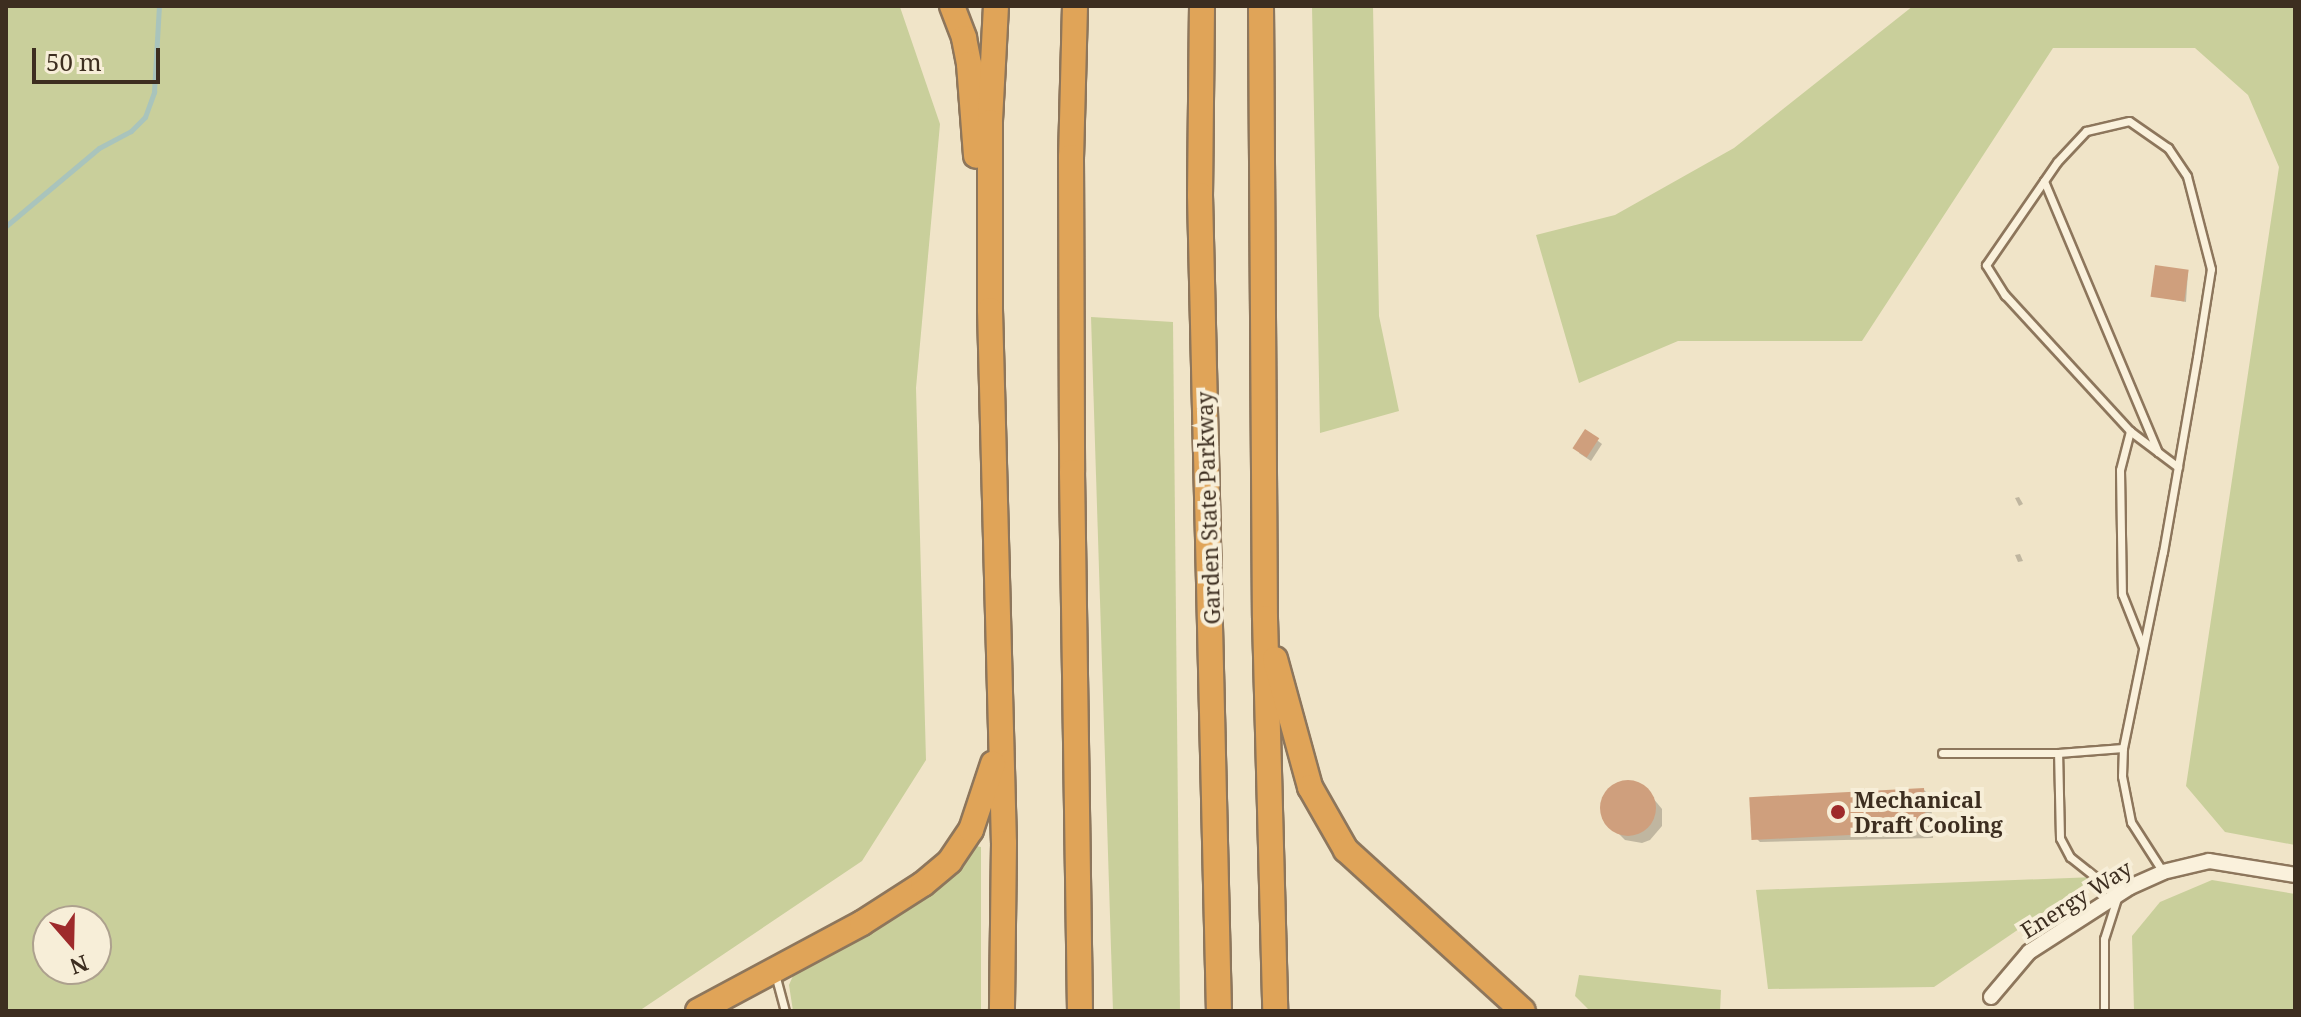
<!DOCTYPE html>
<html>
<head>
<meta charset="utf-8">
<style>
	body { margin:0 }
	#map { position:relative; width:2301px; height:1017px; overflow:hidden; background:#f0e4c8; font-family:"Noto Serif",serif }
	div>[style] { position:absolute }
	.green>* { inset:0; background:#c9cf9b }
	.shadow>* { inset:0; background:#0003 }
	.stream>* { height:5px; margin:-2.5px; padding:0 2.5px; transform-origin:2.5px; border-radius:2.5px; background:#a9c4bc }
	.building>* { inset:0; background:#cf9f7d; transform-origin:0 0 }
	.round { border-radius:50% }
	.roads { filter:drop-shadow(2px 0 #8d765c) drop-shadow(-2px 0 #8d765c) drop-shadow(0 2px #8d765c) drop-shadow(0 -2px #8d765c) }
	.service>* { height:7px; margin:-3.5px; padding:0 3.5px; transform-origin:3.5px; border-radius:3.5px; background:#faf1dc }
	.minor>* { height:14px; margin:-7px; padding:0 7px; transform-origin:7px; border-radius:7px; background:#faf1dc }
	.motorway>* { height:24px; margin:-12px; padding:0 12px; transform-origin:12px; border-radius:12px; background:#e0a458 }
	.dots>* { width:22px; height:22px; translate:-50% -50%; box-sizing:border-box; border:4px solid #f7eed8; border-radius:50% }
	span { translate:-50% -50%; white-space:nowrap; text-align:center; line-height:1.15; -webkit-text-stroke:8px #f7eed8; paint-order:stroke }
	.street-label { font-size:22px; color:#3d2e20 }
	.poi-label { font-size:22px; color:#3d2e20; font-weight:700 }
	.left { translate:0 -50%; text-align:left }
	.frame { position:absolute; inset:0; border:8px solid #3d2e20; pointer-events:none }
	.north { position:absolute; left:32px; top:905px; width:80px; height:80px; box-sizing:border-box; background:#f7eed8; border:2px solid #ada18e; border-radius:50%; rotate:160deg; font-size:22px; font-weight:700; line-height:32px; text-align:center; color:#3d2e20 }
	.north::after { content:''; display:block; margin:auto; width:28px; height:36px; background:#9e2a2b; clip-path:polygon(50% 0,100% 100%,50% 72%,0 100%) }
	.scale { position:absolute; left:32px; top:48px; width:128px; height:36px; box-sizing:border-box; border:4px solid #3d2e20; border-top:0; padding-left:10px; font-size:24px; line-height:28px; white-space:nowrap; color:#3d2e20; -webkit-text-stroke:6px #f7eed8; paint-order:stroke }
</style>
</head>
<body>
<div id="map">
	<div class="green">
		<i style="clip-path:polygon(evenodd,6px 6px,900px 7px,940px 124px,916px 388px,926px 760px,862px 861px,639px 1011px,6px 1011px,6px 6px,96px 921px,96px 969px,48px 969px,48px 921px,96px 921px)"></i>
		<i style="clip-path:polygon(1312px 6px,1373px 6px,1379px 316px,1399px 411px,1320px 433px)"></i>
		<i style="clip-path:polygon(1913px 6px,2295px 6px,2295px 845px,2225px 832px,2186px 786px,2279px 167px,2248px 95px,2195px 48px,2053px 48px,1862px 341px,1678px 341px,1579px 383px,1536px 235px,1615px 215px,1734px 148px)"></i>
		<i style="clip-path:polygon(1091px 317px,1173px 322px,1180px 1011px,1113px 1011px)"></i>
		<i style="clip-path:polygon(976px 846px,981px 847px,981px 1011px,793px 1011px,789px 985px,795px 971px,935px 892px,966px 862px)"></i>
		<i style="clip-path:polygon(2095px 877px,1934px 987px,1768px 989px,1756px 890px)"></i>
		<i style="clip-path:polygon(2212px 880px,2295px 894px,2295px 1011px,2134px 1011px,2132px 936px,2160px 902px)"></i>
		<i style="clip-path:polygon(1579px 975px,1721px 990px,1720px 1011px,1590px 1011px,1575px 996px)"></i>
	</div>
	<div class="shadow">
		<i style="clip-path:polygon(2188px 271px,2186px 302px,2153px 296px)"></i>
		<i style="clip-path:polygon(1586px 432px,1602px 444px,1591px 461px,1579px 453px)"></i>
		<i style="clip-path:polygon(2019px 497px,2023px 504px,2019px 506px,2015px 498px)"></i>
		<i style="clip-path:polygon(2020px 554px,2023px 561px,2018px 562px,2015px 555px)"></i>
		<i style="clip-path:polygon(1627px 782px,1643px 786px,1662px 809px,1662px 826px,1650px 840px,1642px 843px,1625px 840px,1604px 819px,1602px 811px,1606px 794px)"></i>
		<i style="clip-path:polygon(1924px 790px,1931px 797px,1933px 838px,1760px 842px,1753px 835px)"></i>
	</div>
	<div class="stream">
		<i style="left:6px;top:226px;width:121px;rotate:-40deg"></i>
		<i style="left:99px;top:148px;width:36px;rotate:-28deg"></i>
		<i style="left:131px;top:131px;width:20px;rotate:-45deg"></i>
		<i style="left:145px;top:117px;width:27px;rotate:-70deg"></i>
		<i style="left:154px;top:92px;width:86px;rotate:-86.7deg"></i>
	</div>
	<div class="building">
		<i style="left:2155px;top:265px;width:34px;height:32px;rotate:8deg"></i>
		<i style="left:1585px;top:429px;width:17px;height:23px;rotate:33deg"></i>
		<i class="round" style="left:1600px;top:780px;width:56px;height:56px"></i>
		<i style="left:1924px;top:788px;width:43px;height:175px;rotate:87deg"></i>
	</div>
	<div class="roads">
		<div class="service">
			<i style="left:2044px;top:181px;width:294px;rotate:67.2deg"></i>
			<i style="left:2130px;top:431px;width:40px;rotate:104.4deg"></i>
			<i style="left:2120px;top:470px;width:124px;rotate:89.1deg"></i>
			<i style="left:2122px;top:594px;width:57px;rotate:68.4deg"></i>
			<i style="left:1942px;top:753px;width:116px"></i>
			<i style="left:2163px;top:872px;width:59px;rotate:-122.6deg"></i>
			<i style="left:2131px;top:822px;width:47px;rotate:-101.1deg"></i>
			<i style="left:2122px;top:776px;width:28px;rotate:-88deg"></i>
			<i style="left:2123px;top:748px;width:200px;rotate:-78.5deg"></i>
			<i style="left:2163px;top:552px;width:198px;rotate:-80.1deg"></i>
			<i style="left:2197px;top:357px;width:89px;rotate:-81deg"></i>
			<i style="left:2211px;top:269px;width:96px;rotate:-104.5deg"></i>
			<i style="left:2187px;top:176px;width:34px;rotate:-124deg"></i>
			<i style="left:2168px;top:148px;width:47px;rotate:-145.3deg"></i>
			<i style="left:2129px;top:121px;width:44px;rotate:166.9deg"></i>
			<i style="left:2086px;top:131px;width:42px;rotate:133.1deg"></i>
			<i style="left:2057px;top:162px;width:125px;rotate:124.6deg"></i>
			<i style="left:1986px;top:265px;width:36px;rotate:58deg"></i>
			<i style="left:2005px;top:295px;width:185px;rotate:47.4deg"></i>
			<i style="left:2130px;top:431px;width:60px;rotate:36.9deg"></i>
			<i style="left:775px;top:974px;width:38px;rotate:75deg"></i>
			<i style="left:2104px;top:1011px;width:72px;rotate:-90deg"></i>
			<i style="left:2104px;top:939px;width:46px;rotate:-72.3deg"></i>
			<i style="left:2118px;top:895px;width:61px;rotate:-141.6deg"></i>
			<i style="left:2070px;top:857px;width:21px;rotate:-118deg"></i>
			<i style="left:2060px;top:838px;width:85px;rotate:-91.3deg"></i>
			<i style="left:2058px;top:753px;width:65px;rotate:-4.4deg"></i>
		</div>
		<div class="minor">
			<i style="left:1991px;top:997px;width:59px;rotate:-49.8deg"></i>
			<i style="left:2029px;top:952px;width:120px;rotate:-32.8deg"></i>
			<i style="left:2130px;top:887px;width:36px;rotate:-24deg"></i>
			<i style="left:2163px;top:872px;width:47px;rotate:-13.4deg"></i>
			<i style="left:2209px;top:861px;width:87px;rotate:9.2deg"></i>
		</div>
		<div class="motorway">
			<i style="left:952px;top:6px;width:34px;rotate:69deg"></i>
			<i style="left:964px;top:38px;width:26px;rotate:79deg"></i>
			<i style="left:969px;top:64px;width:92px;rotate:85.6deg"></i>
			<i style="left:996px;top:6px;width:116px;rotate:93deg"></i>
			<i style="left:990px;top:122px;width:188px;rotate:90deg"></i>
			<i style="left:990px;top:310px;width:533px;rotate:88.5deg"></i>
			<i style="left:1004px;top:843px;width:168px;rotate:90.7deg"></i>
			<i style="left:1075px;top:6px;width:151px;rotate:91.5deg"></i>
			<i style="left:1071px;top:157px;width:315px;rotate:89.8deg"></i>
			<i style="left:1072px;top:472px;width:539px;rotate:89.15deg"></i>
			<i style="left:1202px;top:6px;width:189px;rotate:90.6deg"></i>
			<i style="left:1200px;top:195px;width:816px;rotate:88.67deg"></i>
			<i style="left:1261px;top:6px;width:612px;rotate:89.63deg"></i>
			<i style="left:1265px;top:618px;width:393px;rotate:88.5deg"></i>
			<i style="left:1275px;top:659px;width:133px;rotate:74.7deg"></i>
			<i style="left:1310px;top:787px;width:73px;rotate:60.3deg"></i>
			<i style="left:1346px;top:850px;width:239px;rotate:42.3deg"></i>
			<i style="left:698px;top:1011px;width:186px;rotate:-28.2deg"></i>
			<i style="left:862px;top:923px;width:72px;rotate:-32.6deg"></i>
			<i style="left:923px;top:884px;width:35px;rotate:-40deg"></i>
			<i style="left:950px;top:861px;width:37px;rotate:-56deg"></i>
			<i style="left:971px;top:830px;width:70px;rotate:-71.6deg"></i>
		</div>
	</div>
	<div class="dots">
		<i style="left:1838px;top:812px;background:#9e2a2b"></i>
	</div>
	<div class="street-label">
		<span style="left:1208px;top:508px;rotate:-92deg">Garden State Parkway</span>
		<span style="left:2076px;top:899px;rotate:-32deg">Energy Way</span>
	</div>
	<div class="poi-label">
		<span class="left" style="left:1854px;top:812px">Mechanical<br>Draft Cooling</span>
	</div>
	<div class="frame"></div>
	<div class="north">N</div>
	<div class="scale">50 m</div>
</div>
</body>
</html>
